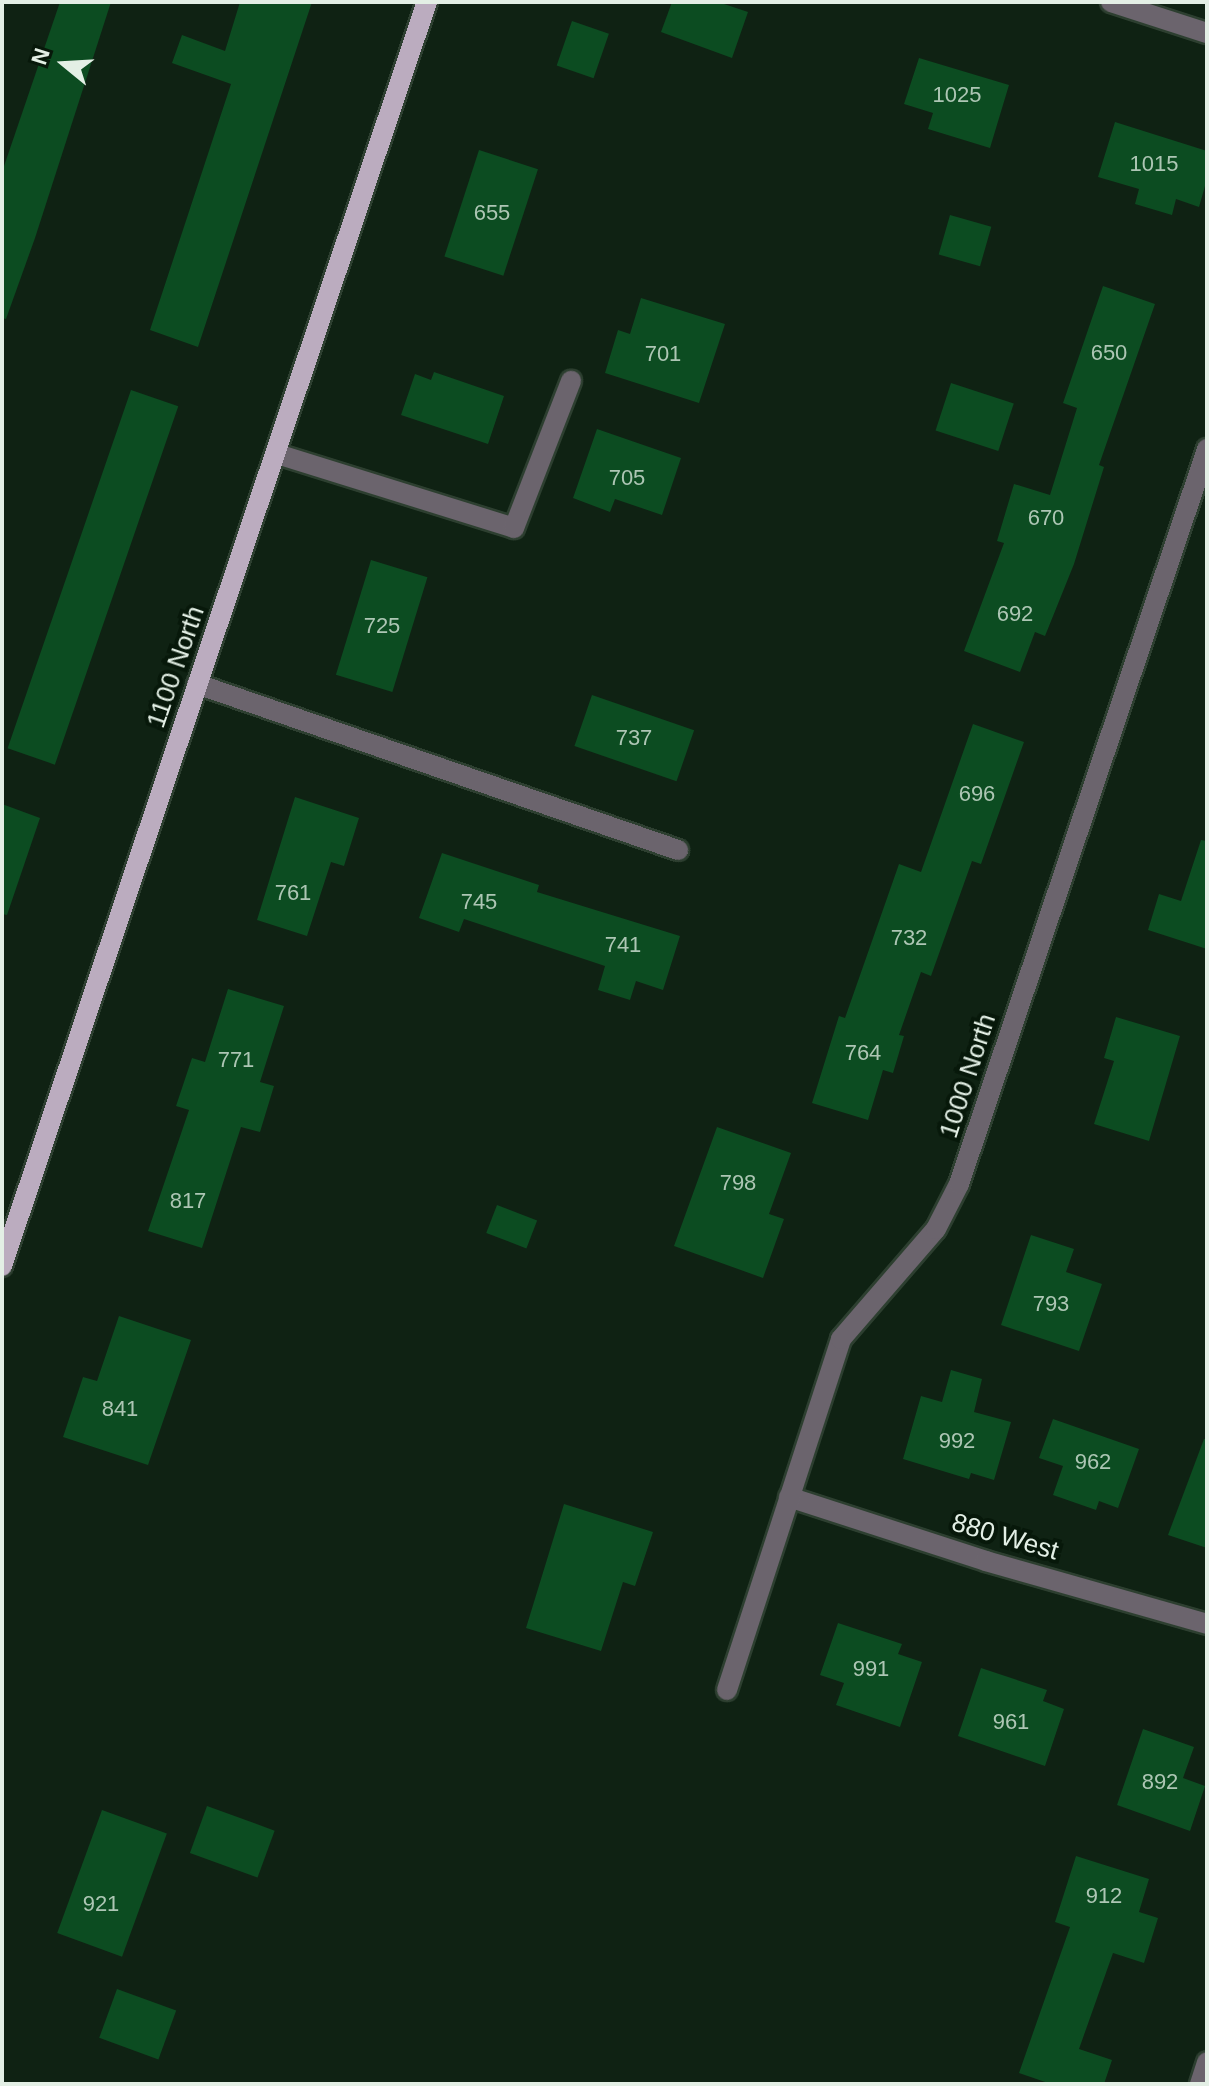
<!DOCTYPE html>
<html>
<head>
<meta charset="utf-8">
<style>
	body { margin:0 }
	#map { position:relative; width:1209px; height:2086px; overflow:hidden; background:#0f2213; font-family:Arial,sans-serif }
	div>[style] { position:absolute }
	.building>* { inset:0; background:#0c4c21; transform-origin:0 0 }
	.roads { filter:drop-shadow(2px 0 #2d3f30) drop-shadow(-2px 0 #2d3f30) drop-shadow(0 2px #2d3f30) drop-shadow(0 -2px #2d3f30) }
	.minor>* { height:20px; margin:-10px; padding:0 10px; transform-origin:10px; border-radius:10px; background:#6b646d }
	.major>* { height:20px; margin:-10px; padding:0 10px; transform-origin:10px; border-radius:10px; background:#bbacbf }
	span { translate:-50% -50%; white-space:nowrap; text-align:center; line-height:1.15; -webkit-text-stroke:8px #07180a; paint-order:stroke }
	.number-label { font-size:22px; color:#adc6b4 }
	.number-label span { -webkit-text-stroke-width:0 }
	.street-label { font-size:26px; color:#e3efe5 }
	.frame { position:absolute; inset:0; border:4px solid #e3efe5; pointer-events:none }
	.north { position:absolute; left:24px; top:24px; width:80px; height:80px; -webkit-text-stroke:6px #07180a; paint-order:stroke; rotate:288deg; font-size:22px; font-weight:700; line-height:32px; text-align:center; color:#e3efe5 }
	.north::after { content:''; display:block; margin:auto; width:28px; height:36px; background:#e3efe5; clip-path:polygon(50% 0,100% 100%,50% 72%,0 100%) }
</style>
</head>
<body>
<div id="map">
	<div class="building">
		<i style="clip-path:polygon(60px 2px,111px 2px,35px 238px,6px 319px,2px 318px,2px 172px)"></i>
		<i style="clip-path:polygon(240px 2px,312px 2px,198px 347px,150px 330px,231px 84px,172px 63px,182px 35px,225px 51px)"></i>
		<i style="clip-path:polygon(672px 2px,718px 2px,748px 12px,732px 58px,661px 32px)"></i>
		<i style="left:572px;top:21px;width:39px;height:47px;rotate:19deg"></i>
		<i style="clip-path:polygon(919px 58px,1009px 85px,990px 148px,928px 129px,933px 113px,904px 104px)"></i>
		<i style="clip-path:polygon(1115px 122px,1207px 151px,1207px 179px,1199px 207px,1176px 199px,1172px 215px,1135px 204px,1139px 189px,1098px 177px)"></i>
		<i style="left:479px;top:150px;width:62px;height:112px;rotate:18deg"></i>
		<i style="left:950px;top:215px;width:43px;height:41px;rotate:16deg"></i>
		<i style="clip-path:polygon(1103px 286px,1155px 304px,1099px 465px,1104px 467px,1074px 564px,1045px 636px,1035px 632px,1020px 672px,964px 651px,1004px 543px,997px 541px,1014px 484px,1050px 495px,1077px 408px,1063px 403px)"></i>
		<i style="clip-path:polygon(641px 298px,725px 324px,699px 403px,605px 373px,618px 330px,630px 334px)"></i>
		<i style="clip-path:polygon(434px 372px,504px 396px,488px 444px,401px 415px,415px 374px,431px 380px)"></i>
		<i style="left:951px;top:383px;width:66px;height:50px;rotate:18deg"></i>
		<i style="left:131px;top:390px;width:50px;height:379px;rotate:19deg"></i>
		<i style="clip-path:polygon(597px 429px,681px 458px,662px 515px,615px 499px,610px 512px,573px 498px)"></i>
		<i style="left:371px;top:560px;width:59px;height:120px;rotate:17deg"></i>
		<i style="left:592px;top:695px;width:108px;height:54px;rotate:19deg"></i>
		<i style="clip-path:polygon(973px 724px,1024px 742px,981px 864px,972px 861px,931px 976px,921px 972px,899px 1035px,904px 1036px,893px 1073px,883px 1070px,868px 1120px,812px 1103px,839px 1016px,845px 1018px,899px 864px,921px 872px)"></i>
		<i style="clip-path:polygon(295px 797px,359px 818px,344px 866px,331px 862px,307px 936px,257px 920px)"></i>
		<i style="clip-path:polygon(2px 804px,40px 818px,7px 915px,2px 914px)"></i>
		<i style="clip-path:polygon(1201px 840px,1207px 841px,1207px 949px,1148px 930px,1159px 894px,1181px 901px)"></i>
		<i style="clip-path:polygon(442px 853px,539px 885px,537px 892px,680px 936px,663px 990px,636px 981px,630px 1000px,598px 990px,605px 966px,464px 919px,459px 932px,419px 918px)"></i>
		<i style="clip-path:polygon(228px 989px,284px 1006px,260px 1082px,274px 1086px,260px 1132px,241px 1127px,202px 1248px,148px 1231px,189px 1110px,176px 1106px,192px 1058px,205px 1062px)"></i>
		<i style="clip-path:polygon(1116px 1017px,1180px 1036px,1149px 1141px,1094px 1124px,1114px 1061px,1104px 1058px)"></i>
		<i style="clip-path:polygon(717px 1127px,791px 1153px,769px 1214px,784px 1219px,763px 1278px,674px 1246px)"></i>
		<i style="left:497px;top:1205px;width:43px;height:30px;rotate:21deg"></i>
		<i style="clip-path:polygon(1031px 1235px,1074px 1249px,1066px 1272px,1102px 1284px,1079px 1351px,1001px 1325px)"></i>
		<i style="clip-path:polygon(119px 1316px,191px 1340px,148px 1465px,63px 1437px,83px 1377px,97px 1381px)"></i>
		<i style="clip-path:polygon(951px 1370px,982px 1379px,974px 1412px,1011px 1422px,994px 1480px,971px 1473px,969px 1479px,903px 1459px,921px 1396px,942px 1402px)"></i>
		<i style="clip-path:polygon(1053px 1419px,1139px 1449px,1118px 1508px,1099px 1501px,1096px 1510px,1053px 1495px,1063px 1466px,1039px 1458px)"></i>
		<i style="clip-path:polygon(1204px 1439px,1207px 1439px,1207px 1548px,1168px 1535px)"></i>
		<i style="clip-path:polygon(564px 1504px,653px 1532px,635px 1586px,623px 1582px,601px 1651px,526px 1628px)"></i>
		<i style="clip-path:polygon(838px 1623px,902px 1644px,898px 1654px,922px 1662px,900px 1727px,836px 1705px,844px 1683px,820px 1675px)"></i>
		<i style="clip-path:polygon(981px 1668px,1047px 1690px,1043px 1701px,1064px 1709px,1045px 1766px,958px 1736px)"></i>
		<i style="clip-path:polygon(1143px 1729px,1194px 1747px,1183px 1778px,1205px 1786px,1190px 1831px,1117px 1805px)"></i>
		<i style="left:207px;top:1806px;width:72px;height:50px;rotate:20deg"></i>
		<i style="left:102px;top:1810px;width:69px;height:131px;rotate:20deg"></i>
		<i style="clip-path:polygon(1076px 1856px,1149px 1879px,1139px 1912px,1158px 1918px,1144px 1963px,1113px 1953px,1079px 2049px,1112px 2060px,1104px 2084px,1051px 2084px,1019px 2073px,1070px 1927px,1055px 1922px)"></i>
		<i style="left:117px;top:1989px;width:63px;height:52px;rotate:20deg"></i>
	</div>
	<div class="roads">
		<div class="minor">
			<i style="left:1111px;top:2px;width:101px;rotate:17.9deg"></i>
			<i style="left:277px;top:454px;width:248px;rotate:17.3deg"></i>
			<i style="left:514px;top:528px;width:158px;rotate:-68.8deg"></i>
			<i style="left:197px;top:684px;width:509px;rotate:19.04deg"></i>
			<i style="left:789px;top:1497px;width:207px;rotate:18deg"></i>
			<i style="left:986px;top:1561px;width:230px;rotate:15.9deg"></i>
			<i style="left:727px;top:1690px;width:369px;rotate:-72deg"></i>
			<i style="left:841px;top:1339px;width:145px;rotate:-49.2deg"></i>
			<i style="left:936px;top:1229px;width:51px;rotate:-62.9deg"></i>
			<i style="left:959px;top:1184px;width:776px;rotate:-71.35deg"></i>
			<i style="left:1200px;top:2084px;width:23px;rotate:-72deg"></i>
		</div>
		<div class="major">
			<i style="left:2px;top:1266px;width:1334px;rotate:-71.42deg"></i>
		</div>
	</div>
	<div class="number-label">
		<span style="left:957px;top:95px">1025</span>
		<span style="left:1154px;top:164px">1015</span>
		<span style="left:492px;top:213px">655</span>
		<span style="left:1109px;top:353px">650</span>
		<span style="left:663px;top:354px">701</span>
		<span style="left:627px;top:478px">705</span>
		<span style="left:1046px;top:518px">670</span>
		<span style="left:1015px;top:614px">692</span>
		<span style="left:382px;top:626px">725</span>
		<span style="left:634px;top:738px">737</span>
		<span style="left:977px;top:794px">696</span>
		<span style="left:293px;top:893px">761</span>
		<span style="left:479px;top:902px">745</span>
		<span style="left:909px;top:938px">732</span>
		<span style="left:623px;top:945px">741</span>
		<span style="left:863px;top:1053px">764</span>
		<span style="left:236px;top:1060px">771</span>
		<span style="left:738px;top:1183px">798</span>
		<span style="left:188px;top:1201px">817</span>
		<span style="left:1051px;top:1304px">793</span>
		<span style="left:120px;top:1409px">841</span>
		<span style="left:957px;top:1441px">992</span>
		<span style="left:1093px;top:1462px">962</span>
		<span style="left:871px;top:1669px">991</span>
		<span style="left:1011px;top:1722px">961</span>
		<span style="left:1160px;top:1782px">892</span>
		<span style="left:1104px;top:1896px">912</span>
		<span style="left:101px;top:1904px">921</span>
	</div>
	<div class="street-label">
		<span style="left:176px;top:667px;rotate:-71deg">1100 North</span>
		<span style="left:968px;top:1076px;rotate:-72deg">1000 North</span>
		<span style="left:1005px;top:1537px;rotate:16deg">880 West</span>
	</div>
	<div class="frame"></div>
	<div class="north">N</div>
</div>
</body>
</html>
